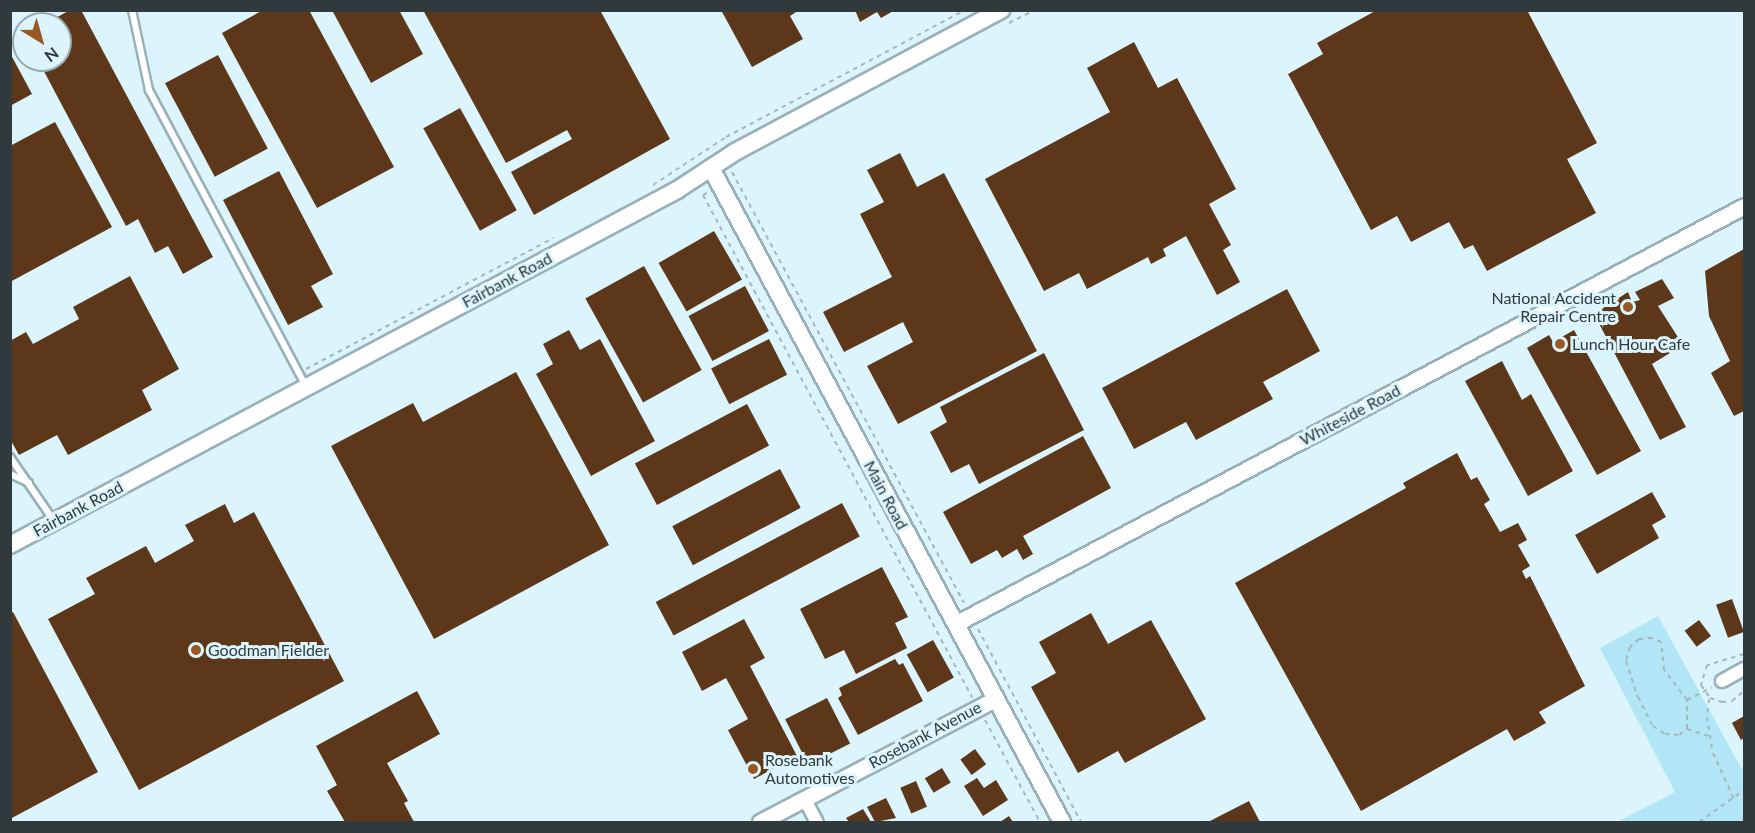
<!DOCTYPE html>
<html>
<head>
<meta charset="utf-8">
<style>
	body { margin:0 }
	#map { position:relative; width:1755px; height:833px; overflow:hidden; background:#dcf5fd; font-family:Lato,sans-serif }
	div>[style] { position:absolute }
	.green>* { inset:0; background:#b2e5f5 }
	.building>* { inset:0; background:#5d3719; transform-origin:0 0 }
	.path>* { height:2px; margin-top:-1px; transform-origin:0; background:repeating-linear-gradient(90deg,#a3b7bd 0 4.5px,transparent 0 9px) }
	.roads { filter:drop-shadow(2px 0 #98b0b8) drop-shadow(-2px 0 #98b0b8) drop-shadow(0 2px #98b0b8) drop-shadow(0 -2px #98b0b8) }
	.service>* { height:6px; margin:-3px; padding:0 3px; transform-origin:3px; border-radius:3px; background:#fff }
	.minor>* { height:12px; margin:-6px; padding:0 6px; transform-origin:6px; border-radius:6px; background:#fff }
	.tertiary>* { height:15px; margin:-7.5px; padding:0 7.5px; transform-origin:7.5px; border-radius:7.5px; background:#fff }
	.secondary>* { height:16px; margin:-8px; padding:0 8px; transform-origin:8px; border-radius:8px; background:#fff }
	.dots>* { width:16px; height:16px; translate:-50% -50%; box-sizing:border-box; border:3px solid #dcf5fd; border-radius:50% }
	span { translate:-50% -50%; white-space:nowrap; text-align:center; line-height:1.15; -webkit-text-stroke:6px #dcf5fd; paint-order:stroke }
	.street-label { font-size:16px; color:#303a3d }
	.poi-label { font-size:16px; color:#303a3d }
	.right { translate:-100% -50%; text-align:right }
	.left { translate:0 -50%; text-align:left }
	.frame { position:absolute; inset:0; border:12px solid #303a3d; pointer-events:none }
	.north { position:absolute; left:12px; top:12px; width:60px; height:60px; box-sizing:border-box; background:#dcf5fd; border:2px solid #97aab0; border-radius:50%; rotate:143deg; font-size:16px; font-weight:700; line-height:24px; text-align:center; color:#303a3d }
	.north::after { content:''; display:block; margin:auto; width:21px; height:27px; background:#995823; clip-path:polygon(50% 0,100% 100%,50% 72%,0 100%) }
</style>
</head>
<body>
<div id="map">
	<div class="green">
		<i style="clip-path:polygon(1658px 616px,1741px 768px,1744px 767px,1744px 822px,1617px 822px,1675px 792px,1600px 648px)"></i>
	</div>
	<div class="building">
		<i style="clip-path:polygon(70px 10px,81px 10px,213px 257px,183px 274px,168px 246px,155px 253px,138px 219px,126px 226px,38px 60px,60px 60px,60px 24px,45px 24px)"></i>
		<i style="clip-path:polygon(263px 10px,309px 10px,394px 167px,317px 208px,222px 33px)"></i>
		<i style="clip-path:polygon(332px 10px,399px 10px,423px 54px,371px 83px)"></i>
		<i style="clip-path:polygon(423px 10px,600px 10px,670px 139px,534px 215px,511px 172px,572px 139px,567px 130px,506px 163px)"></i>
		<i style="clip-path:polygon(721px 10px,799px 10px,790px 16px,803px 39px,752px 67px)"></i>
		<i style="clip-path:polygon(855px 10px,895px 10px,881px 18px,877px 12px,860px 22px)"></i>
		<i style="clip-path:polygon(1377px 10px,1527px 10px,1597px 143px,1567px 159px,1596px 213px,1487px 271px,1473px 245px,1464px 249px,1449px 222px,1411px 242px,1397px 216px,1371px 230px,1288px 74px,1323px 54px,1317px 43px)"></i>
		<i style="clip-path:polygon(1134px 42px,1158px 88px,1177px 78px,1236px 189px,1209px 204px,1231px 245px,1223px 250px,1240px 282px,1217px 295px,1186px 236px,1163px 249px,1166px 256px,1151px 264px,1148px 257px,1087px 289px,1079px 273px,1044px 291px,985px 179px,1110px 112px,1087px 68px)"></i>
		<i style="clip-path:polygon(10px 53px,32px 94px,10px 106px)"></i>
		<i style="left:218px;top:55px;width:106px;height:60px;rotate:62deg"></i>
		<i style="left:460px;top:108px;width:117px;height:42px;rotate:61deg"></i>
		<i style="clip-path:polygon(55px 122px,112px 227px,10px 282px,10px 146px)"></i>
		<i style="clip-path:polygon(900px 153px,917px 187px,944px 173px,1037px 351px,898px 424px,867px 366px,913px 342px,903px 322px,844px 352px,823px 312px,892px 277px,860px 214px,884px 202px,867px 170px)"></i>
		<i style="clip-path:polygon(279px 171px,333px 274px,311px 286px,323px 307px,288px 325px,223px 200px)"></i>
		<i style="left:714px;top:231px;width:56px;height:64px;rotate:60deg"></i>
		<i style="clip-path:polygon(1744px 249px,1744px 411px,1734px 416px,1711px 373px,1730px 361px,1709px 316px,1705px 271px)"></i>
		<i style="left:644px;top:266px;width:119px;height:67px;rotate:61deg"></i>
		<i style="clip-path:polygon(130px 276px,179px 369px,142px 390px,152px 410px,68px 455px,57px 435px,19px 455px,10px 439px,10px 341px,26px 332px,33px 344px,79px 319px,73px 307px)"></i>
		<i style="clip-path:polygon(1662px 279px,1674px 298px,1658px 306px,1683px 345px,1652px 364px,1686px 427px,1660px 440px,1594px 314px,1628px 292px,1632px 302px,1640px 300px,1635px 292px)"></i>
		<i style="left:745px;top:286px;width:51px;height:64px;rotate:62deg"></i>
		<i style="clip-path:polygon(1287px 289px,1320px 351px,1263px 382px,1273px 399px,1196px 440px,1186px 422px,1134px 449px,1102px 388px)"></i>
		<i style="clip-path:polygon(569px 330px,580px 350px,600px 339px,655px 441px,591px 476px,536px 374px,553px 364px,543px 344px)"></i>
		<i style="clip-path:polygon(1574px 330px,1641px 451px,1597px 475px,1527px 348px,1549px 335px,1553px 342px)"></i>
		<i style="left:769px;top:339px;width:40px;height:65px;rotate:63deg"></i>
		<i style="clip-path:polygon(1044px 353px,1084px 430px,979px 484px,969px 464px,951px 473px,930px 432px,947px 422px,940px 407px)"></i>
		<i style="clip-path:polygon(1502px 361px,1522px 400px,1531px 394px,1573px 471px,1528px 496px,1465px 381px)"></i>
		<i style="clip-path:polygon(516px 372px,609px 545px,434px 639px,331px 446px,413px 403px,423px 422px)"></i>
		<i style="left:747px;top:404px;width:47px;height:127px;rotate:62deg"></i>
		<i style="clip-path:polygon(1083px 436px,1111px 488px,1023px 536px,1033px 554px,1023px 560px,1017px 549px,1002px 558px,997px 550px,971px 564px,943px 512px)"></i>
		<i style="clip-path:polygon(1457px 453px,1471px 480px,1477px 477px,1490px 500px,1484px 504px,1500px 532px,1518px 523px,1527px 540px,1518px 545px,1530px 566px,1522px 571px,1526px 579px,1530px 576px,1585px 686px,1539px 712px,1546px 723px,1514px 741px,1507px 729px,1361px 811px,1235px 583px,1406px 488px,1403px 483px)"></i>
		<i style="left:780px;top:469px;width:44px;height:122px;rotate:62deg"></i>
		<i style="clip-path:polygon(1652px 492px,1666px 517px,1652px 525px,1659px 538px,1597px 574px,1575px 535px)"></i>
		<i style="left:842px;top:503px;width:38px;height:211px;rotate:62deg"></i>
		<i style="clip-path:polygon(225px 504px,234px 523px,254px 512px,344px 681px,139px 790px,48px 619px,95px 594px,86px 578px,146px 546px,155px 563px,194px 541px,185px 525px)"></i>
		<i style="clip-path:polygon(882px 567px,908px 617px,895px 623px,907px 648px,856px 674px,844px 650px,825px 659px,800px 609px)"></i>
		<i style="left:1732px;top:599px;width:35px;height:17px;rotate:70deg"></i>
		<i style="clip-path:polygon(13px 612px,98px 772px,10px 819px,10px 614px)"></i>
		<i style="clip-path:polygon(1091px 613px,1108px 644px,1151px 620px,1206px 719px,1125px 763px,1118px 751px,1078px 773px,1031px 687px,1056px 673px,1039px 642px)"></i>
		<i style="clip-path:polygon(744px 619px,765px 658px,750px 666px,797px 756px,754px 779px,728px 730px,748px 719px,726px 678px,702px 691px,682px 652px)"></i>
		<i style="left:1699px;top:620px;width:20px;height:18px;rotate:53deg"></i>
		<i style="left:933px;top:640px;width:43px;height:30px;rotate:61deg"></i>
		<i style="clip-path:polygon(895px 659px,899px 665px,903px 663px,923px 701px,858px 735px,838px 698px,842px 695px,839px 688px)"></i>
		<i style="clip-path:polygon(417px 691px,440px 734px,387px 763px,408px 801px,404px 803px,414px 822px,345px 822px,327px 791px,337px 785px,316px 746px)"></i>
		<i style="left:827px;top:698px;width:51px;height:47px;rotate:63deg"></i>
		<i style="clip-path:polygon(1744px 716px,1744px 738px,1741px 740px,1732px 723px)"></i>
		<i style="left:975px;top:749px;width:19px;height:18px;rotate:54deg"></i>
		<i style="left:942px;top:768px;width:17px;height:20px;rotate:59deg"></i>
		<i style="clip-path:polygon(977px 778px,984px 788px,996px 780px,1008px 800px,983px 816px,964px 786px)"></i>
		<i style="left:916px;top:781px;width:28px;height:17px;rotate:67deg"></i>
		<i style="clip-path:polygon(886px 798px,896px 818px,875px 822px,867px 807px)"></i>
		<i style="clip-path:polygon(1249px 801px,1260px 822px,1208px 822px)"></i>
		<i style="clip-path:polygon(863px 809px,871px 822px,849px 822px,846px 818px)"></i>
		<i style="clip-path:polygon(1009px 816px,1013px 822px,1000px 822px)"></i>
	</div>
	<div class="path">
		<i style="left:1009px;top:23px;width:28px;rotate:-27deg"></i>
		<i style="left:732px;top:172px;width:489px;rotate:61.7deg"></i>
		<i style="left:653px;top:185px;width:87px;rotate:-33.3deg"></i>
		<i style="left:726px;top:137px;width:271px;rotate:-28deg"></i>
		<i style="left:707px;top:193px;width:4px;rotate:153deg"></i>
		<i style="left:703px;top:195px;width:570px;rotate:61.82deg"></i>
		<i style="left:306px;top:369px;width:280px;rotate:-27.9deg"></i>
		<i style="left:978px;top:629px;width:219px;rotate:61.9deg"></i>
		<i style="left:1744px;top:654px;width:39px;rotate:163deg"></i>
		<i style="left:1707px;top:665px;width:21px;rotate:107deg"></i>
		<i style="left:1701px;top:685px;width:16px;rotate:55deg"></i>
		<i style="left:1710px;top:698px;width:13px;rotate:18deg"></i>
		<i style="left:1722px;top:702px;width:10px;rotate:-6deg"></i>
		<i style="left:1732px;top:701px;width:16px;rotate:-40deg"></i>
		<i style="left:1709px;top:699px;width:18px;rotate:96deg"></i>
		<i style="left:1707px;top:717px;width:36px;rotate:81deg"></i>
		<i style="left:1713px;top:753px;width:51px;rotate:65.5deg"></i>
		<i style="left:1687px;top:700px;width:38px;rotate:-127deg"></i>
		<i style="left:1664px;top:670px;width:28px;rotate:-96deg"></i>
		<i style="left:1661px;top:642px;width:10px;rotate:-156deg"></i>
		<i style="left:1652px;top:638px;width:13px;rotate:176deg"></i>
		<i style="left:1639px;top:639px;width:12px;rotate:138deg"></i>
		<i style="left:1630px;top:647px;width:15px;rotate:106deg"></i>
		<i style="left:1626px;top:661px;width:38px;rotate:72deg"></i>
		<i style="left:1638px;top:697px;width:33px;rotate:63deg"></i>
		<i style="left:1653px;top:726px;width:14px;rotate:34deg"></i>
		<i style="left:1665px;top:734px;width:14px;rotate:4deg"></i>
		<i style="left:1679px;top:735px;width:10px;rotate:-37deg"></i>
		<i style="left:1687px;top:729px;width:29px;rotate:-90deg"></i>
		<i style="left:1687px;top:700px;width:28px;rotate:-27deg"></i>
		<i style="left:985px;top:720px;width:116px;rotate:61.7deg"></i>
		<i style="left:1687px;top:729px;width:23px;rotate:18deg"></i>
		<i style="left:1699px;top:822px;width:55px;rotate:-35.4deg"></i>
	</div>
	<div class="roads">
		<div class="service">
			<i style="left:132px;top:10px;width:82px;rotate:78deg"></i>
			<i style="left:149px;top:90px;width:335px;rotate:62.1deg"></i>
			<i style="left:10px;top:457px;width:78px;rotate:55.5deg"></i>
			<i style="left:10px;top:474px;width:21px;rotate:25deg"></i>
		</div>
		<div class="minor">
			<i style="left:1722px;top:681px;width:25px;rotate:-29deg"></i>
			<i style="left:804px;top:798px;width:27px;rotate:62deg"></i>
		</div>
		<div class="tertiary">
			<i style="left:955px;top:624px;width:893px;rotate:-27.91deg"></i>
			<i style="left:760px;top:822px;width:265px;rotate:-27.6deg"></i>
		</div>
		<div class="secondary">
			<i style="left:711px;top:168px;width:742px;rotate:61.78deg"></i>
			<i style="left:10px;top:545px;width:756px;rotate:-28.02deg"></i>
			<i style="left:677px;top:190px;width:69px;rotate:-33.2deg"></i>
			<i style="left:735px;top:152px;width:302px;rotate:-28.1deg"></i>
		</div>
	</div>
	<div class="dots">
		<i style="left:1628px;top:307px;background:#995823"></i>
		<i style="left:1560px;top:344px;background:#995823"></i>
		<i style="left:196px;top:650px;background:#995823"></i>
		<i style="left:753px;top:769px;background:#995823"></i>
	</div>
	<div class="street-label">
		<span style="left:507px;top:280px;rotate:-28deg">Fairbank Road</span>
		<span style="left:1350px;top:415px;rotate:-28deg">Whiteside Road</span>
		<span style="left:886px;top:495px;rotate:62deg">Main Road</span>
		<span style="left:78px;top:509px;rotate:-28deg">Fairbank Road</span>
		<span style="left:925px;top:735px;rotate:-28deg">Rosebank Avenue</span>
	</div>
	<div class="poi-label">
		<span class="right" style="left:1616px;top:307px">National Accident<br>Repair Centre</span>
		<span class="left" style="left:1572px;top:344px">Lunch Hour Cafe</span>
		<span class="left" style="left:208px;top:650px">Goodman Fielder</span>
		<span class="left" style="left:765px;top:769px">Rosebank<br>Automotives</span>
	</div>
	<div class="frame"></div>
	<div class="north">N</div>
</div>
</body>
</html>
